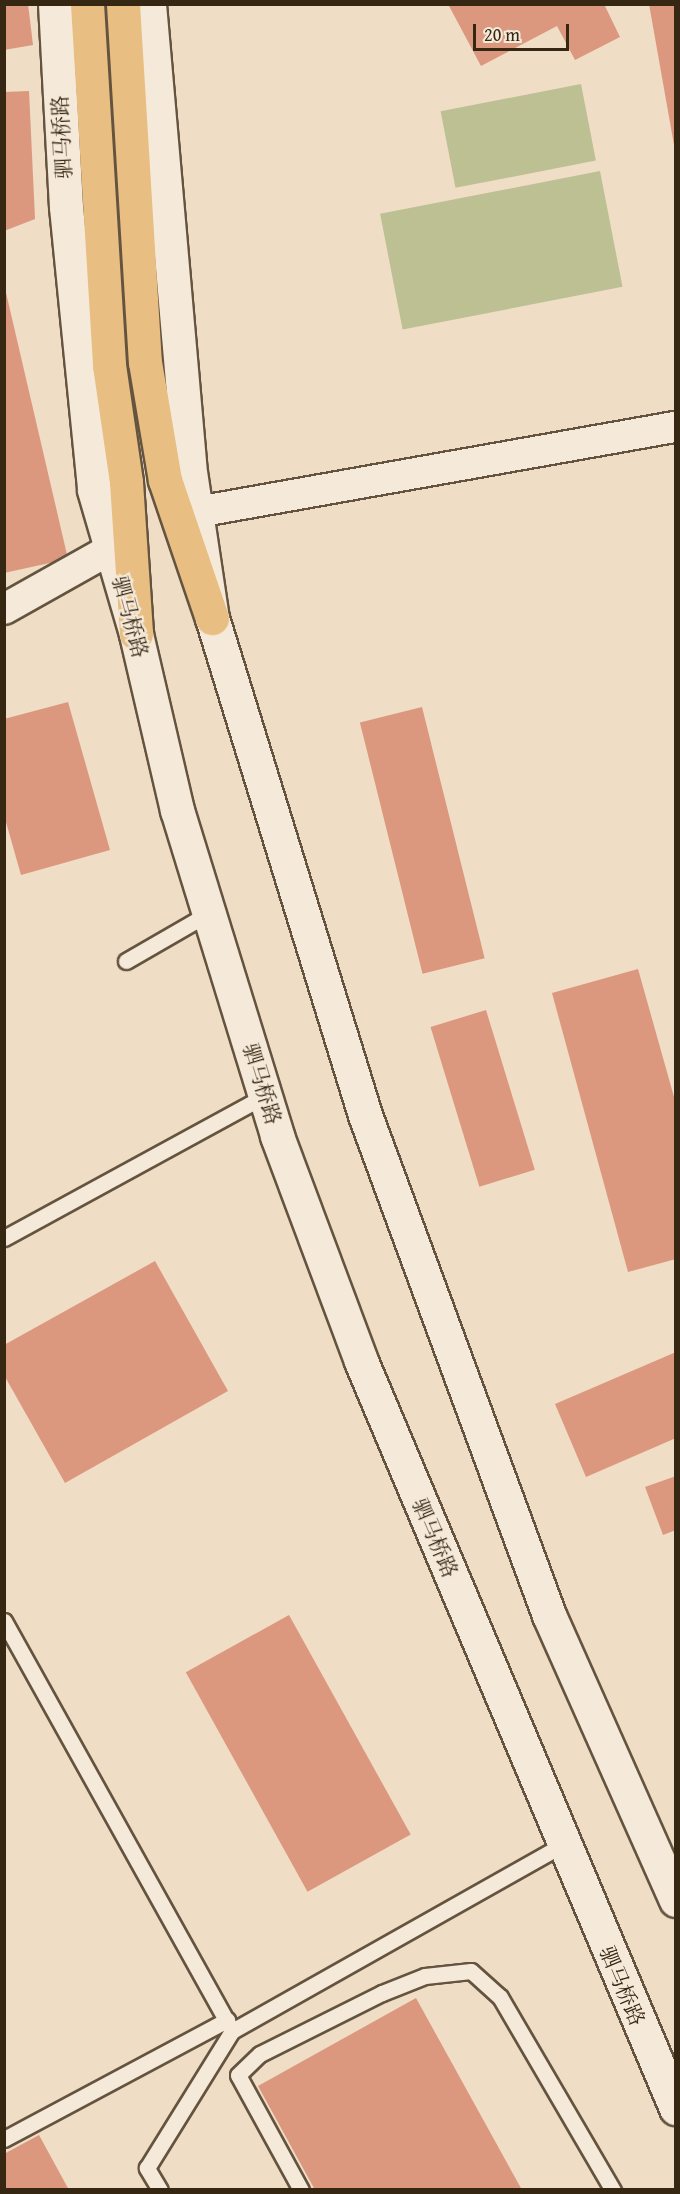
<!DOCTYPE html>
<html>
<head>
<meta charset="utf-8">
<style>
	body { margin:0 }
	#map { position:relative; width:680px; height:2194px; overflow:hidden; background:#efddc5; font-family:"Gentium Book Plus","Noto Serif SC",serif }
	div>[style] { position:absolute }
	.green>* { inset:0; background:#bdc092; transform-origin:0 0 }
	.building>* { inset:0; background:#dc987e; transform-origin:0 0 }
	.roads { filter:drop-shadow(2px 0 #64543f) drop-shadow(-2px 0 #64543f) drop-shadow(0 2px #64543f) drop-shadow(0 -2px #64543f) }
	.lane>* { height:15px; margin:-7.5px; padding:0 7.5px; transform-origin:7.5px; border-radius:7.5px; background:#f5e9d9 }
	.street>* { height:30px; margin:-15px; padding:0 15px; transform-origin:15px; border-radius:15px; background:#f5e9d9 }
	.secondary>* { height:33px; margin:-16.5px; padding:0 16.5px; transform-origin:16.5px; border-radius:16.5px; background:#f5e9d9 }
	.primary>* { height:33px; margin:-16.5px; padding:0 16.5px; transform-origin:16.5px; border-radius:16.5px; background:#e8be82 }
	span { translate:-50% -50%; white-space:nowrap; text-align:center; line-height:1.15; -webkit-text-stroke:4.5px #f5e9d9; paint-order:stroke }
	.street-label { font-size:21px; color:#362712 }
	.frame { position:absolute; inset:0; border:6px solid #362712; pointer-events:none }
	.scale { position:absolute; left:473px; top:24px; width:96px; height:27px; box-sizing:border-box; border:3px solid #362712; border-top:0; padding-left:8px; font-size:18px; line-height:21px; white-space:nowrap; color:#362712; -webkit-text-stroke:4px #f5e9d9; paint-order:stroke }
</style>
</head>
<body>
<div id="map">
	<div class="green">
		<i style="left:581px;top:84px;width:78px;height:143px;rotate:79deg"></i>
		<i style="left:600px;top:171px;width:118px;height:224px;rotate:79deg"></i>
	</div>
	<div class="building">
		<i style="clip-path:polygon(4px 4px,28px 4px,33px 45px,4px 50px)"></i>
		<i style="clip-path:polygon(448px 4px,604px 4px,620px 37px,575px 60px,557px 26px,481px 66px)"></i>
		<i style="clip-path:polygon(649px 4px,676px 4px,676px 145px,674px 145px)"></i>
		<i style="clip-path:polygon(29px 91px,35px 219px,4px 231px,4px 92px)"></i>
		<i style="clip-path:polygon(4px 284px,68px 559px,4px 573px)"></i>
		<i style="clip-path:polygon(68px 702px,110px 850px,21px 875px,4px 815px,4px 719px)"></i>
		<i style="left:422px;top:707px;width:259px;height:64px;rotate:76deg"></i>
		<i style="clip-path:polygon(638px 969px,676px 1104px,676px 1259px,628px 1272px,552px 993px)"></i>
		<i style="left:486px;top:1010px;width:167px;height:58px;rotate:73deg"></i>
		<i style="clip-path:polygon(155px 1261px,228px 1391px,65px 1483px,4px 1375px,4px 1345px)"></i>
		<i style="clip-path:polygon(676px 1352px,676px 1438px,586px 1477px,555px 1404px)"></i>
		<i style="clip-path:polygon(676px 1476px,676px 1530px,663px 1535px,645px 1487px)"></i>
		<i style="left:289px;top:1615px;width:251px;height:118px;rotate:61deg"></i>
		<i style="clip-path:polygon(416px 1998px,522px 2190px,315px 2190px,258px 2086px)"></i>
		<i style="clip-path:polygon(39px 2135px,69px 2190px,4px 2190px,4px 2154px)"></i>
	</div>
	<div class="roads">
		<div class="lane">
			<i style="left:126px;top:961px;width:96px;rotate:-30deg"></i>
			<i style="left:4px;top:1238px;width:298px;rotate:-28.6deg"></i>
			<i style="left:4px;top:1621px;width:469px;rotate:60.9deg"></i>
			<i style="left:4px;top:2139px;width:253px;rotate:-28.1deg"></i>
			<i style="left:160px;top:2190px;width:26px;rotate:-121deg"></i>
			<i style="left:147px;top:2168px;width:161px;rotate:-58.2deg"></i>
			<i style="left:232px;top:2031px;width:379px;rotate:-29.4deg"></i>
			<i style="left:301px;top:2190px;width:131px;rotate:-118.7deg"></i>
			<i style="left:238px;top:2075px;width:30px;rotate:-44deg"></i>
			<i style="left:260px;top:2054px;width:136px;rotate:-26.6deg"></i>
			<i style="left:382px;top:1993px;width:46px;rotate:-21.6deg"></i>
			<i style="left:425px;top:1976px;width:46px;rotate:-6.2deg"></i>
			<i style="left:471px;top:1971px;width:39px;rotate:42deg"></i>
			<i style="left:500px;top:1997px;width:224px;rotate:59.7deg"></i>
		</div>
		<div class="street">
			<i style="left:197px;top:512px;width:486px;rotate:-10.1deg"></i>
			<i style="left:4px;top:609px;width:123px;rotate:-29.3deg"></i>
		</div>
		<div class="secondary">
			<i style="left:55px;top:4px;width:203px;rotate:86.9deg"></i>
			<i style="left:66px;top:207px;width:284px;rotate:84.3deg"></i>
			<i style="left:94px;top:490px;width:150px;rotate:73.7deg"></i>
			<i style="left:136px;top:634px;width:181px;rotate:76.9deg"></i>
			<i style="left:177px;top:810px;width:341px;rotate:72.9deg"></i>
			<i style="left:277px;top:1136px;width:240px;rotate:69.5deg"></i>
			<i style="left:361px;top:1361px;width:811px;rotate:67.14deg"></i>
			<i style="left:149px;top:4px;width:463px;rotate:85deg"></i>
			<i style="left:189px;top:465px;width:155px;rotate:81.5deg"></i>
			<i style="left:212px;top:618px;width:520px;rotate:72.89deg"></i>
			<i style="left:365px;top:1115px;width:533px;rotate:69.8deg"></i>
			<i style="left:549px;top:1615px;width:312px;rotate:66deg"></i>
		</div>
		<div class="primary">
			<i style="left:87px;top:4px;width:362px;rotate:86.5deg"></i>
			<i style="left:109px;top:365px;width:118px;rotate:81.7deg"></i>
			<i style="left:126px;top:482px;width:152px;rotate:86.2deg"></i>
			<i style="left:123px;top:4px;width:359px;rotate:86.5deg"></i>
			<i style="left:145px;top:362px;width:120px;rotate:80.4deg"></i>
			<i style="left:165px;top:480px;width:146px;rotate:71.2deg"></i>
		</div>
	</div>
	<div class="street-label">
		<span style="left:62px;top:137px;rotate:-93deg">驷马桥路</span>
		<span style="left:130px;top:617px;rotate:75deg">驷马桥路</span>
		<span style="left:262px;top:1084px;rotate:73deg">驷马桥路</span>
		<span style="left:435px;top:1538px;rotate:67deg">驷马桥路</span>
		<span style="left:622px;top:1986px;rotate:67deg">驷马桥路</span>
	</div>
	<div class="frame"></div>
	<div class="scale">20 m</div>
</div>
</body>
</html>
